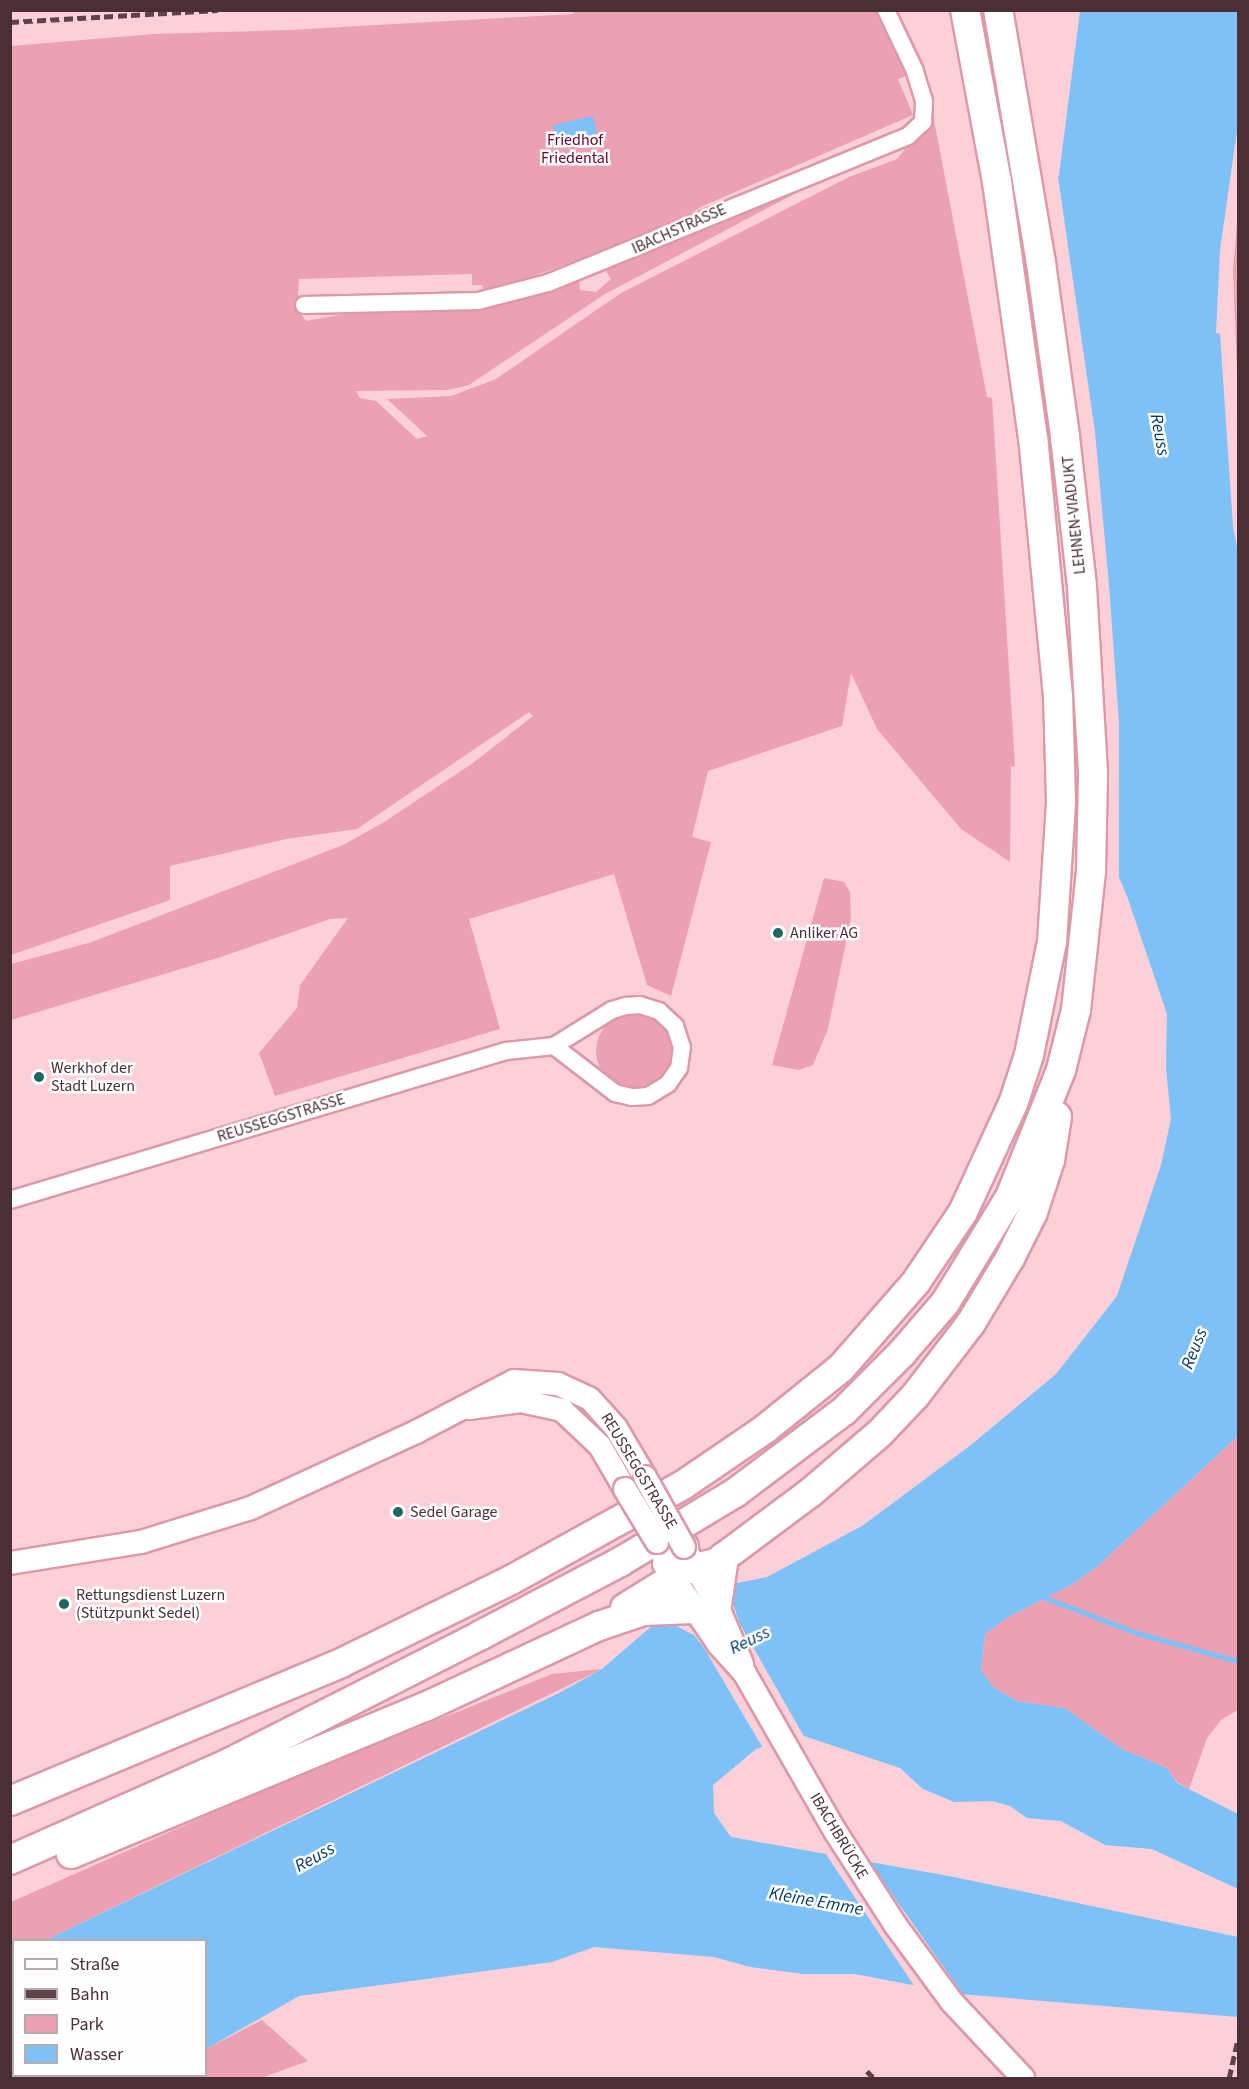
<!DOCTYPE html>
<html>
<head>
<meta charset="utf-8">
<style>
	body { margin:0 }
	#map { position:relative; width:1249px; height:2089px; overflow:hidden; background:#fbd0d9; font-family:"Source Sans 3",sans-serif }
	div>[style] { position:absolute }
	.green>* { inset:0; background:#eca1b3 }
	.round { border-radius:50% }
	.water>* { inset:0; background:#7ec1f7; transform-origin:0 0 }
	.pier>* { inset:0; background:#fbd0d9 }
	.stream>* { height:5px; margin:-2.5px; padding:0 2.5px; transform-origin:2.5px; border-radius:2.5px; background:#7ec1f7 }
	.roads { filter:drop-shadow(2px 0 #db99a9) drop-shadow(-2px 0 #db99a9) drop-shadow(0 2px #db99a9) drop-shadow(0 -2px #db99a9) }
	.minor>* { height:16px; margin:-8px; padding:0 8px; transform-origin:8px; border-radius:8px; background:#fff }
	.secondary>* { height:22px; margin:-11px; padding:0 11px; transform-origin:11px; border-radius:11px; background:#fff }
	.motorway>* { height:28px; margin:-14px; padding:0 14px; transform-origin:14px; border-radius:14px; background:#fff }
	.rail>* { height:4.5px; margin-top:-2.25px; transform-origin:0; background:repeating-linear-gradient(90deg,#604349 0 9px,transparent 0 13.5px) }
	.bridges { filter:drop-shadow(2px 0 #db99a9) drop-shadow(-2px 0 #db99a9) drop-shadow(0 2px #db99a9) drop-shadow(0 -2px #db99a9) }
	.secondary-bridge>* { height:22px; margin:-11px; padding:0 11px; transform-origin:11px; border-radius:11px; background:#fff }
	.dots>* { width:16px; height:16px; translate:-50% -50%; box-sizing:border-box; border:3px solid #fefefe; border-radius:50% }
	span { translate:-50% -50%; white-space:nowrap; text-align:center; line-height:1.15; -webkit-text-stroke:5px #fefefe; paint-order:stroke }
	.park-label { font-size:16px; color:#65002c }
	.street-label { font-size:16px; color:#4a2f35 }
	.poi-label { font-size:16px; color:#4a2f35 }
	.left { translate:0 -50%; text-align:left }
	.water-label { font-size:18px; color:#073d60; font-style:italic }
	.frame { position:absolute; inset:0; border:12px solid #4a2f35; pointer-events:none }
	.legend { position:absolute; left:12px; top:1939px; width:195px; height:138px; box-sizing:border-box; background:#fefefe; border:2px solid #b6abae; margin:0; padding:8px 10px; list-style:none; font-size:18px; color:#4a2f35 }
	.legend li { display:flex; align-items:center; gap:12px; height:30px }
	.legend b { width:30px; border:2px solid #b6abae }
</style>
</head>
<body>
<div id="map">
	<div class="green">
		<i style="clip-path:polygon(574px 10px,879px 11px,906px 76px,898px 79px,913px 115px,703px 206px,656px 233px,485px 293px,482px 285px,472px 285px,472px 274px,299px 279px,297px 308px,306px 321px,345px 314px,489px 308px,579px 277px,580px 290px,596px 292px,611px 279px,604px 268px,834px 173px,605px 294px,469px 385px,448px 390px,356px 391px,360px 398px,376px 401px,417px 439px,427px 436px,387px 399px,451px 396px,496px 379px,621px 293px,849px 177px,897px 159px,933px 115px,987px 397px,992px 398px,1015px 766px,1011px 767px,1010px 862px,961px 829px,877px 729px,851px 673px,842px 726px,708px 771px,692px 837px,711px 842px,671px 996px,647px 985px,614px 874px,469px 919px,500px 1029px,275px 1096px,259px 1053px,297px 1008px,300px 985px,348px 918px,330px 919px,224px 956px,11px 1020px,11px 964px,92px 942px,343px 845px,384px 822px,473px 763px,533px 716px,529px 712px,357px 829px,286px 839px,170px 866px,170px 900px,11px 955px,11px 46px,154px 34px,289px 30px,573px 14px)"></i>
		<i style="clip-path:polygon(1238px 209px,1238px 401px,1233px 271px)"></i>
		<i style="clip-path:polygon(824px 878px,844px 882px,850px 892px,851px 918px,828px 1029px,813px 1065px,799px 1070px,772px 1065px)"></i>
		<i class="round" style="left:596px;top:1013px;width:76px;height:76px"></i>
		<i style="clip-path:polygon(1238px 1436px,1238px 1710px,1222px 1719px,1207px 1738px,1189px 1789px,1177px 1782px,1167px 1768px,1122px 1749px,1065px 1708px,1017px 1701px,993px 1687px,981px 1670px,985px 1634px,1008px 1617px,1073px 1584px,1098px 1566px)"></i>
		<i style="clip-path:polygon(602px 1669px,46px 1940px,14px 1940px,11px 1958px,11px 1902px,287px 1780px,552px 1674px)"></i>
		<i style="clip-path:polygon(262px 2020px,308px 2061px,261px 2078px,147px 2078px,206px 2076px,206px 2049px)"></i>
	</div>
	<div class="water">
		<i style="clip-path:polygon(1080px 11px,1238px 11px,1238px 124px,1220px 250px,1216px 333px,1220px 334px,1233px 526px,1238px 554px,1238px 1436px,1098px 1566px,1073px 1584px,1008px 1617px,985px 1634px,981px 1670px,993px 1687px,1017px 1701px,1065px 1708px,1122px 1749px,1167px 1768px,1177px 1783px,1238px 1814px,1238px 1889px,1152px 1849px,1105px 1845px,1061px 1821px,1027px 1818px,1010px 1806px,992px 1801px,954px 1802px,923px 1789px,900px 1768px,798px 1734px,756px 1749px,713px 1785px,714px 1813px,731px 1837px,954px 1877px,1238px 1937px,1238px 2017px,959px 1994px,855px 1974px,803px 1974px,750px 1967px,714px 1957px,594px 1947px,552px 1962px,299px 1996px,206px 2049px,206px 1940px,46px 1940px,561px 1692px,602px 1669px,690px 1593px,767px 1577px,862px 1526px,971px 1445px,1056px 1374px,1117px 1296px,1161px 1165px,1171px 1119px,1166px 1068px,1167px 1014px,1127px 896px,1060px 738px,1023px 240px,1059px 175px)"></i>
		<i style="left:593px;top:116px;width:18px;height:41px;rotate:77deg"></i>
		<i style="clip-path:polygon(13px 1956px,14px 2076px,153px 2076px,11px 2078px)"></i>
	</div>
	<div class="pier">
		<i style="clip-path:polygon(1057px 170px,1095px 432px,1109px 585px,1119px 723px,1119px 886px,1057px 739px,1023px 499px,1020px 240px)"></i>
		<i style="clip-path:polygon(732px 1581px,732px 1601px,740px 1624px,806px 1740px,798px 1737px,764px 1750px,704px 1648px,694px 1635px,670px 1623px,689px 1590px)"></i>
		<i style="clip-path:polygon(823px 1850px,867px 1859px,965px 1997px,917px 1990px)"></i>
	</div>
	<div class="stream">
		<i style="left:1038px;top:1595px;width:106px;rotate:21deg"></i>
		<i style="left:1137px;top:1633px;width:105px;rotate:15.5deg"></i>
	</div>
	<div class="roads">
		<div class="minor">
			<i style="left:304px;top:305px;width:174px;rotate:-1.3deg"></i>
			<i style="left:478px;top:301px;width:72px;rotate:-14.4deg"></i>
			<i style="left:548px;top:283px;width:389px;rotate:-22.2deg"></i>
			<i style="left:908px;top:136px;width:21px;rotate:-43deg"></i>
			<i style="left:923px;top:122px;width:21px;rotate:-87deg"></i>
			<i style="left:924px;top:101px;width:31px;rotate:-107deg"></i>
			<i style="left:915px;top:71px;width:68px;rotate:-115.4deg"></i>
			<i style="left:10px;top:1200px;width:518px;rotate:-16.72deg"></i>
			<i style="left:506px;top:1051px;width:48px;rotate:-5.9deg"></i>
			<i style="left:554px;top:1046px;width:68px;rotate:-31.8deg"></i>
			<i style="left:612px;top:1010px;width:15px;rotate:-16deg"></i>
			<i style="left:626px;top:1006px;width:14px;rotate:-4deg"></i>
			<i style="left:640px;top:1005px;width:20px;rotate:18deg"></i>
			<i style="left:659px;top:1011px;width:22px;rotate:43deg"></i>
			<i style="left:675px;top:1026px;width:22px;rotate:72deg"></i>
			<i style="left:682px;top:1047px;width:21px;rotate:98deg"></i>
			<i style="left:679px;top:1068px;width:19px;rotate:125deg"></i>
			<i style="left:668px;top:1084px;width:23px;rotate:149deg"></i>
			<i style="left:648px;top:1096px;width:16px;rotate:176deg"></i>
			<i style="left:632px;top:1097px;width:17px;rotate:-167deg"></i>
			<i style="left:615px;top:1093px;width:77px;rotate:-142.4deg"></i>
		</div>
		<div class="secondary">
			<i style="left:469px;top:1408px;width:52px;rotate:-7.7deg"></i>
			<i style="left:521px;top:1401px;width:42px;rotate:12.4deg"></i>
			<i style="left:562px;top:1410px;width:52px;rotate:43.5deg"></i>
			<i style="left:600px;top:1446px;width:50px;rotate:59.8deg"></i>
			<i style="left:688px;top:1554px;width:59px;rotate:60.4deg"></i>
			<i style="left:717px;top:1605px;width:64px;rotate:67deg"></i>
			<i style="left:10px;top:1563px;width:133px;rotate:-9.1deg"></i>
			<i style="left:141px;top:1542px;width:115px;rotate:-17.2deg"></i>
			<i style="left:251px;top:1508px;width:182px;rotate:-24.7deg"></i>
			<i style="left:416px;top:1432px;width:110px;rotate:-27.5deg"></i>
			<i style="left:514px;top:1381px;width:44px;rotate:3.9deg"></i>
			<i style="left:558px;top:1384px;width:35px;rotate:25deg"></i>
			<i style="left:590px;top:1399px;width:39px;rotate:48deg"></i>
			<i style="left:616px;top:1428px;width:57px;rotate:59.4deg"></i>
			<i style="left:664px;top:1564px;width:98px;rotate:55.8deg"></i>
			<i style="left:719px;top:1645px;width:39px;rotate:48deg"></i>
			<i style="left:745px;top:1674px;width:181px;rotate:60.2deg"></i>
			<i style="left:835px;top:1831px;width:113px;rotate:57.3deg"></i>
			<i style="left:896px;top:1926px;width:94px;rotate:53.6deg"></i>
			<i style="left:952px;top:2002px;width:104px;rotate:46.9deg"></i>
		</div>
		<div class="motorway">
			<i style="left:657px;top:1542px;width:19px;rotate:51deg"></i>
			<i style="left:669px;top:1557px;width:24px;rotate:30deg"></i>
			<i style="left:690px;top:1569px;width:27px;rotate:-13deg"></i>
			<i style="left:716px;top:1563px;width:117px;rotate:-36.7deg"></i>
			<i style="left:810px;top:1493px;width:92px;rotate:-40.6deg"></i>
			<i style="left:880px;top:1433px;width:51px;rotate:-46.6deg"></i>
			<i style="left:915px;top:1396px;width:92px;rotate:-52.5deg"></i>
			<i style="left:971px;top:1323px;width:76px;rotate:-59deg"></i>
			<i style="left:1010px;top:1258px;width:51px;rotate:-63.4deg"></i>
			<i style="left:1033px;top:1212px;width:55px;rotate:-71.9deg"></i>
			<i style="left:1050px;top:1160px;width:44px;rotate:-80.8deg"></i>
			<i style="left:717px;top:1605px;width:49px;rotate:-81.7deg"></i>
			<i style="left:625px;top:1608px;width:49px;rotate:-31.8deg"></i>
			<i style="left:667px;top:1582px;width:39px;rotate:-64deg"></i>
			<i style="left:10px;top:1801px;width:359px;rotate:-22.6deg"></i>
			<i style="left:341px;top:1663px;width:189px;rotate:-26deg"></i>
			<i style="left:511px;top:1580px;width:196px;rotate:-28.9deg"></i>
			<i style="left:683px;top:1485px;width:99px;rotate:-34.3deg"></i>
			<i style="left:765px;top:1429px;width:97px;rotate:-38.8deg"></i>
			<i style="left:841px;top:1368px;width:114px;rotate:-48.9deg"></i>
			<i style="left:916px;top:1282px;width:84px;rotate:-56.1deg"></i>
			<i style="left:963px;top:1212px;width:119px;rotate:-65.2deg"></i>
			<i style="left:1013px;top:1104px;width:52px;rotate:-71.9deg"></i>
			<i style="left:1029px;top:1055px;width:115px;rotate:-78.5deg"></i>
			<i style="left:1052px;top:942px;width:141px;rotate:-86.3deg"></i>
			<i style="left:1061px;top:801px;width:105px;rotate:-91.6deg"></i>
			<i style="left:1058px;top:696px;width:259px;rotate:-95.5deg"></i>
			<i style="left:1033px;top:438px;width:259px;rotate:-98deg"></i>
			<i style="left:997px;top:182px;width:175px;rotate:-100.5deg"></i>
			<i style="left:71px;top:1854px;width:383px;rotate:-22.6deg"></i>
			<i style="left:425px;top:1707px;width:192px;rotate:-25deg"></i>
			<i style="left:599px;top:1626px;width:46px;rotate:-18.8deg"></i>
			<i style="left:643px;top:1611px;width:51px;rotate:-2.2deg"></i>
			<i style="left:10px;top:1860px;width:240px;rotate:-23.9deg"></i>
			<i style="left:229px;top:1763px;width:283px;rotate:-26.9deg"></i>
			<i style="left:481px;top:1635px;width:157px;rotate:-27.7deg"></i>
			<i style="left:620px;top:1562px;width:134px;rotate:-31deg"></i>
			<i style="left:735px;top:1493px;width:136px;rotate:-37deg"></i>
			<i style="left:844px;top:1411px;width:82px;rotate:-45deg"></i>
			<i style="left:902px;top:1353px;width:66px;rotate:-49.3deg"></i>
			<i style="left:945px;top:1303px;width:124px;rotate:-58.5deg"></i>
			<i style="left:1010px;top:1197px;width:137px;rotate:-68.1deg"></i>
			<i style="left:1061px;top:1070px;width:62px;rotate:-76deg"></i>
			<i style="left:1076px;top:1010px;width:140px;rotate:-83.8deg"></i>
			<i style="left:1091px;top:871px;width:99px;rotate:-88.8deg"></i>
			<i style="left:1093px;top:772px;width:186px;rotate:-93.4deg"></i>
			<i style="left:1082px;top:586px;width:151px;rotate:-96.5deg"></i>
			<i style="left:1065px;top:436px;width:175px;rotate:-97.9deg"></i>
			<i style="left:1041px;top:263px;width:257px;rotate:-99.6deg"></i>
		</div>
	</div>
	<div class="rail">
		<i style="left:10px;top:22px;width:208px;rotate:-3.3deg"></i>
		<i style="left:867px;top:2071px;width:10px;rotate:45deg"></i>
		<i style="left:1229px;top:2078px;width:41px;rotate:-77.3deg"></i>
	</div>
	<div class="bridges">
		<div class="secondary-bridge">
			<i style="left:645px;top:1477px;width:80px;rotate:60.9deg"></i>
			<i style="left:625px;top:1489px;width:62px;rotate:58.9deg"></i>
		</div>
	</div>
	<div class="dots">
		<i style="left:778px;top:933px;background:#1f685f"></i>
		<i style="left:39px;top:1077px;background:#1f685f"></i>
		<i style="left:398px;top:1512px;background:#1f685f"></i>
		<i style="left:64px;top:1604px;background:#1f685f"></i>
	</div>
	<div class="park-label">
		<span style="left:575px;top:149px">Friedhof<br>Friedental</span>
	</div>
	<div class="street-label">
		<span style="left:679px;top:229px;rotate:-24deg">IBACHSTRASSE</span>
		<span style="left:1074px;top:515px;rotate:-96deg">LEHNEN-VIADUKT</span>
		<span style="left:281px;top:1118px;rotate:-17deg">REUSSEGGSTRASSE</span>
		<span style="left:639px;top:1471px;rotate:59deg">REUSSEGGSTRASSE</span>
		<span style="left:839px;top:1836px;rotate:59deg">IBACHBRÜCKE</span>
	</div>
	<div class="poi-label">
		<span class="left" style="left:790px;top:933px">Anliker AG</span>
		<span class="left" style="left:51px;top:1077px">Werkhof der<br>Stadt Luzern</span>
		<span class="left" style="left:410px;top:1512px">Sedel Garage</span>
		<span class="left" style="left:76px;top:1604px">Rettungsdienst Luzern<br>(Stützpunkt Sedel)</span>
	</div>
	<div class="water-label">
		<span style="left:1159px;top:435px;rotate:79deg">Reuss</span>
		<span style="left:1195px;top:1349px;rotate:-68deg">Reuss</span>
		<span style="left:750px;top:1641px;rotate:-26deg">Reuss</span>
		<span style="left:315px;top:1858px;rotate:-29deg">Reuss</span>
		<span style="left:816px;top:1902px;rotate:10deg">Kleine Emme</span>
	</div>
	<div class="frame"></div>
	<ul class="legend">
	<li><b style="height:8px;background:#fff"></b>Straße</li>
	<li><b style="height:8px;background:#604349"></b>Bahn</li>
	<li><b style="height:16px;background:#eca1b3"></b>Park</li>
	<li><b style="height:16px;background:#7ec1f7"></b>Wasser</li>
	</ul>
</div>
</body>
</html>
